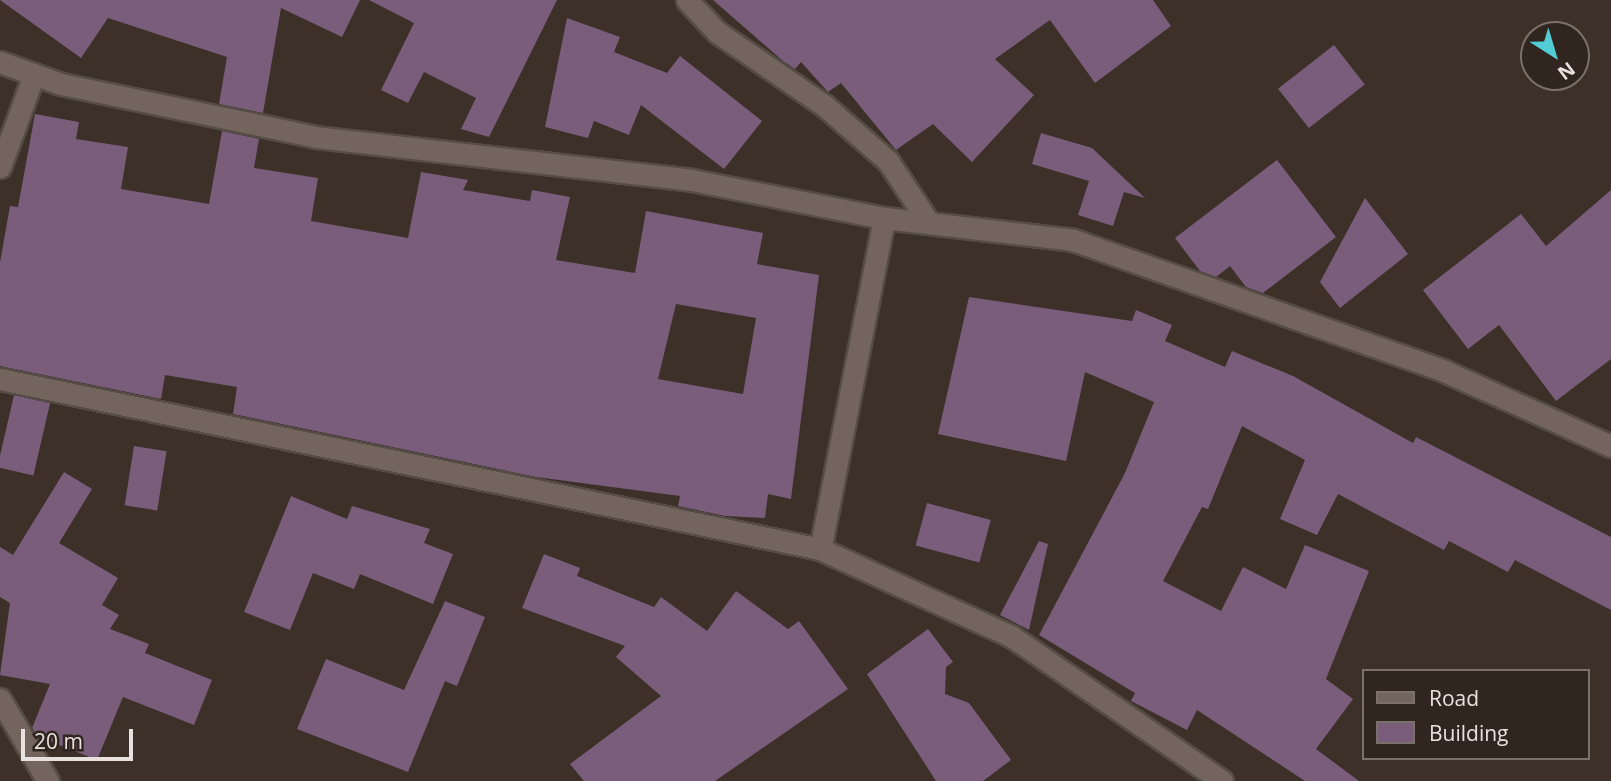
<!DOCTYPE html>
<html>
<head>
<meta charset="utf-8">
<style>
	body { margin:0 }
	#map { position:relative; width:1611px; height:781px; overflow:hidden; background:#3c3029; font-family:"Open Sans",sans-serif }
	div>[style] { position:absolute }
	.building>* { inset:0; background:#795d7b; transform-origin:0 0 }
	.roads { filter:drop-shadow(2px 0 #564c46) drop-shadow(-2px 0 #564c46) drop-shadow(0 2px #564c46) drop-shadow(0 -2px #564c46) }
	.minor>* { height:21px; margin:-10.5px; padding:0 10.5px; transform-origin:10.5px; border-radius:10.5px; background:#73655e }
	span { translate:-50% -50%; white-space:nowrap; text-align:center; line-height:1.15; -webkit-text-stroke:5px #31261f; paint-order:stroke }
	.legend { position:absolute; left:1362px; top:669px; width:228px; height:91px; box-sizing:border-box; background:#31261f; border:2px solid #7b716b; margin:0; padding:9px 12px; list-style:none; font-size:21px; color:#e9e1dd }
	.legend li { display:flex; align-items:center; gap:14px; height:35px }
	.legend b { width:35px; border:2px solid #7b716b }
	.north { position:absolute; left:1520px; top:21px; width:70px; height:70px; box-sizing:border-box; background:#31261f; border:2px solid #7b716b; border-radius:50%; rotate:143deg; font-size:19px; font-weight:700; line-height:28px; text-align:center; color:#e9e1dd }
	.north::after { content:''; display:block; margin:auto; width:24px; height:32px; background:#52ccd5; clip-path:polygon(50% 0,100% 100%,50% 72%,0 100%) }
	.scale { position:absolute; left:21px; top:729px; width:112px; height:32px; box-sizing:border-box; border:4px solid #e9e1dd; border-top:0; padding-left:9px; font-size:21px; line-height:24px; white-space:nowrap; color:#e9e1dd; -webkit-text-stroke:5px #31261f; paint-order:stroke }
</style>
</head>
<body>
<div id="map">
	<div class="building">
		<i style="clip-path:polygon(0 0,360px 0,342px 37px,281px 8px,263px 113px,219px 104px,227px 57px,108px 18px,81px 58px)"></i>
		<i style="clip-path:polygon(369px 0,557px 0,489px 137px,461px 129px,476px 98px,424px 72px,408px 103px,381px 90px,414px 23px)"></i>
		<i style="clip-path:polygon(713px 0,1153px 0,1171px 26px,1095px 83px,1050px 20px,995px 59px,1034px 95px,972px 162px,933px 124px,896px 150px,841px 83px,828px 92px,801px 62px,795px 69px,783px 61px)"></i>
		<i style="clip-path:polygon(567px 18px,620px 37px,614px 52px,667px 73px,680px 56px,762px 121px,724px 169px,641px 105px,629px 135px,594px 121px,588px 138px,545px 127px)"></i>
		<i style="left:1334px;top:45px;width:50px;height:71px;rotate:52deg"></i>
		<i style="clip-path:polygon(evenodd,35px 114px,79px 122px,76px 139px,128px 147px,121px 189px,209px 204px,222px 131px,259px 139px,254px 168px,318px 178px,311px 221px,408px 238px,421px 172px,468px 180px,463px 190px,530px 201px,532px 190px,570px 197px,556px 260px,635px 273px,646px 211px,763px 233px,757px 264px,819px 275px,791px 499px,768px 494px,765px 518px,725px 516px,678px 506px,680px 496px,536px 477px,233px 414px,237px 387px,165px 375px,161px 399px,0 366px,0 262px,10px 206px,18px 207px,35px 114px,676px 304px,756px 318px,743px 394px,658px 379px,676px 304px)"></i>
		<i style="clip-path:polygon(1041px 133px,1092px 148px,1145px 198px,1124px 192px,1113px 226px,1078px 215px,1089px 181px,1032px 164px)"></i>
		<i style="clip-path:polygon(1277px 160px,1336px 237px,1263px 293px,1246px 287px,1230px 266px,1216px 277px,1200px 271px,1175px 238px)"></i>
		<i style="clip-path:polygon(1611px 190px,1611px 359px,1556px 401px,1499px 325px,1468px 349px,1423px 290px,1521px 214px,1546px 246px)"></i>
		<i style="clip-path:polygon(1365px 198px,1408px 254px,1340px 308px,1320px 282px)"></i>
		<i style="clip-path:polygon(969px 297px,1132px 321px,1136px 310px,1172px 325px,1165px 341px,1225px 367px,1232px 351px,1293px 376px,1413px 443px,1416px 437px,1611px 537px,1611px 610px,1515px 560px,1508px 572px,1449px 541px,1444px 550px,1338px 494px,1317px 535px,1280px 519px,1305px 460px,1242px 426px,1208px 509px,1202px 507px,1163px 581px,1221px 611px,1243px 567px,1286px 589px,1305px 545px,1369px 571px,1326px 679px,1353px 699px,1316px 749px,1359px 781px,1305px 781px,1197px 710px,1187px 730px,1131px 701px,1135px 693px,1039px 635px,1125px 473px,1154px 402px,1085px 372px,1066px 461px,938px 434px)"></i>
		<i style="left:14px;top:395px;width:37px;height:74px;rotate:13deg"></i>
		<i style="left:134px;top:446px;width:33px;height:60px;rotate:9deg"></i>
		<i style="clip-path:polygon(64px 472px,92px 489px,59px 543px,118px 578px,102px 605px,119px 615px,110px 629px,149px 644px,145px 653px,212px 680px,194px 725px,123px 697px,97px 760px,37px 736px,32px 728px,50px 684px,0 675px,10px 603px,0 597px,0 547px,13px 555px)"></i>
		<i style="clip-path:polygon(291px 496px,347px 519px,352px 506px,430px 529px,424px 543px,453px 554px,433px 604px,360px 574px,354px 589px,313px 573px,290px 630px,244px 612px)"></i>
		<i style="left:927px;top:503px;width:66px;height:44px;rotate:15deg"></i>
		<i style="clip-path:polygon(1039px 541px,1048px 544px,1029px 630px,1000px 615px)"></i>
		<i style="clip-path:polygon(544px 554px,580px 568px,577px 576px,654px 607px,661px 597px,707px 631px,736px 591px,788px 629px,799px 621px,848px 689px,715px 781px,584px 781px,570px 764px,661px 696px,616px 657px,625px 646px,522px 608px)"></i>
		<i style="clip-path:polygon(445px 601px,485px 617px,457px 686px,445px 681px,408px 772px,297px 729px,326px 659px,404px 690px)"></i>
		<i style="clip-path:polygon(928px 629px,953px 662px,946px 667px,945px 694px,969px 703px,1011px 760px,983px 781px,936px 781px,867px 674px)"></i>
	</div>
	<div class="roads">
		<div class="minor">
			<i style="left:687px;top:0;width:44px;rotate:46.8deg"></i>
			<i style="left:717px;top:32px;width:131px;rotate:34.4deg"></i>
			<i style="left:825px;top:106px;width:84px;rotate:41.1deg"></i>
			<i style="left:888px;top:161px;width:74px;rotate:56.5deg"></i>
			<i style="left:0;top:62px;width:65px;rotate:19.8deg"></i>
			<i style="left:61px;top:84px;width:260px;rotate:11.7deg"></i>
			<i style="left:316px;top:137px;width:378px;rotate:6.5deg"></i>
			<i style="left:692px;top:180px;width:196px;rotate:11.2deg"></i>
			<i style="left:884px;top:218px;width:190px;rotate:6.6deg"></i>
			<i style="left:1073px;top:240px;width:393px;rotate:19.4deg"></i>
			<i style="left:1444px;top:371px;width:183px;rotate:24.2deg"></i>
			<i style="left:0;top:167px;width:99px;rotate:-69.9deg"></i>
			<i style="left:884px;top:218px;width:337px;rotate:100.9deg"></i>
			<i style="left:820px;top:549px;width:210px;rotate:24.5deg"></i>
			<i style="left:1011px;top:636px;width:256px;rotate:34.5deg"></i>
			<i style="left:0;top:379px;width:837px;rotate:11.71deg"></i>
			<i style="left:0;top:699px;width:95px;rotate:59.7deg"></i>
		</div>
	</div>
	<ul class="legend">
	<li><b style="height:9px;background:#73655e"></b>Road</li>
	<li><b style="height:19px;background:#795d7b"></b>Building</li>
	</ul>
	<div class="north">N</div>
	<div class="scale">20 m</div>
</div>
</body>
</html>
